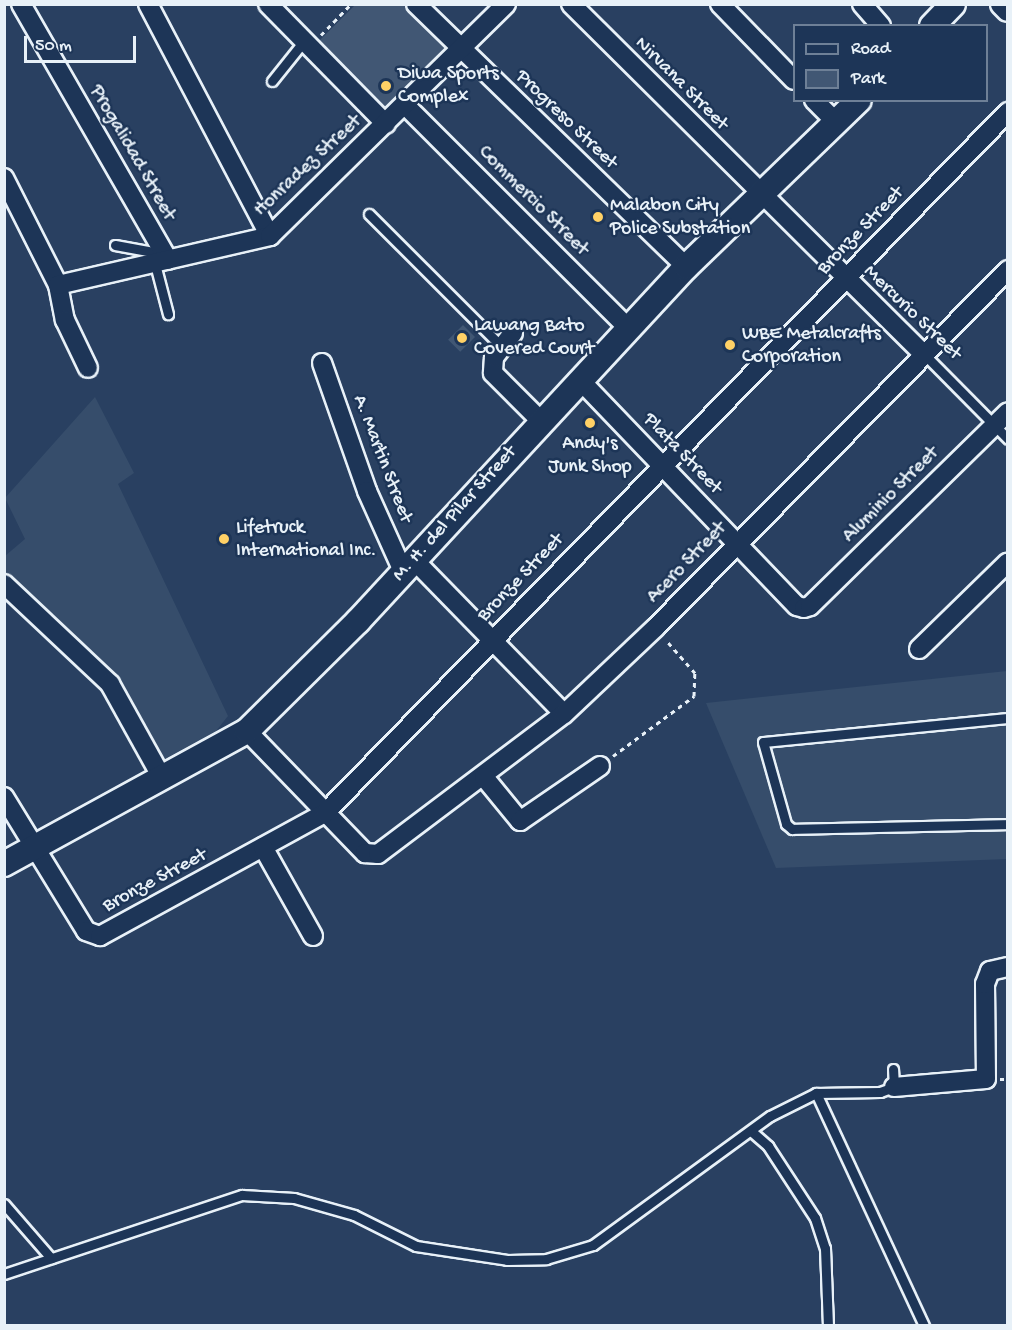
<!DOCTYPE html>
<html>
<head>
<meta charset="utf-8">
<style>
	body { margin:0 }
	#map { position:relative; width:1012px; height:1330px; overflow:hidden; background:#294061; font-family:"Gochi Hand",sans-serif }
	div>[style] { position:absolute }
	.built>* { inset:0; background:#364d6b }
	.green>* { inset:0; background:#415774; transform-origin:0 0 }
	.path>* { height:3px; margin-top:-1.5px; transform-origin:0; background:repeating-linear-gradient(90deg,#e8f1f8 0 4.5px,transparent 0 9px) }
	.roads { filter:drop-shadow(2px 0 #e8f1f8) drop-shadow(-2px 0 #e8f1f8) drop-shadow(0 2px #e8f1f8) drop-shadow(0 -2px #e8f1f8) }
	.service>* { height:9px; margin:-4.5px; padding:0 4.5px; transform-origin:4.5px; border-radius:4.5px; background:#1d3557 }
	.minor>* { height:18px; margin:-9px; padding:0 9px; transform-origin:9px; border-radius:9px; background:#1d3557 }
	.tertiary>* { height:22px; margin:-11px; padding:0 11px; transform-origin:11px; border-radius:11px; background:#1d3557 }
	.secondary>* { height:24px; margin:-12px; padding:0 12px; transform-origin:12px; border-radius:12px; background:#1d3557 }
	.dots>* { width:16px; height:16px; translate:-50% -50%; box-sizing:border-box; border:3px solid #1d3557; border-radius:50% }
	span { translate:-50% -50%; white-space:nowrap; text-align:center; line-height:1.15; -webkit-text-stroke:5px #1d3557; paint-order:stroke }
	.poi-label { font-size:20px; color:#e8f1f8 }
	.left { translate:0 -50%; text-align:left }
	.street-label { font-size:20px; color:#e8f1f8 }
	.frame { position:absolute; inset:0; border:6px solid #e8f1f8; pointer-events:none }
	.legend { position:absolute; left:793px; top:24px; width:195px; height:78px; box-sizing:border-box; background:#1d3557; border:2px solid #6e8097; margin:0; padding:8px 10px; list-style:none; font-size:18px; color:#e8f1f8 }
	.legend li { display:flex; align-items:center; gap:12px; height:30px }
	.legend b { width:30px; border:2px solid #6e8097 }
	.scale { position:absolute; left:24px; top:36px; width:112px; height:27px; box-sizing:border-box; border:3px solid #e8f1f8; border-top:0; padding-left:8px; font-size:18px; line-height:21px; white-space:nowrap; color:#e8f1f8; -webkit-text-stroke:4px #1d3557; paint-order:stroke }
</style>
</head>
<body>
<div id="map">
	<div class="built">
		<i style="clip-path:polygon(95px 397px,134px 473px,118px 484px,228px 716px,216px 731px,159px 762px,105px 667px,5px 576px,5px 556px,25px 539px,5px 498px)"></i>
		<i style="clip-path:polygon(1007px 671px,1007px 859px,776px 868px,706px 703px)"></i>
	</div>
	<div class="green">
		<i style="clip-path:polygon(413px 4px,459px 51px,385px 121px,313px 47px,355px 5px)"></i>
		<i style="left:463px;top:325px;width:17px;height:21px;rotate:45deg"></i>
	</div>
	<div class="path">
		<i style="left:321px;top:35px;width:43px;rotate:-45.9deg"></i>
		<i style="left:613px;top:756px;width:101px;rotate:-36.5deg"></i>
		<i style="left:694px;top:696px;width:23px;rotate:-88deg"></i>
		<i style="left:695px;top:673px;width:44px;rotate:-131.3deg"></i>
		<i style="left:1000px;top:1079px;width:8px"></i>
	</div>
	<div class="roads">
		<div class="service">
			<i style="left:272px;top:81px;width:51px;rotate:-51.3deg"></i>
			<i style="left:369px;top:214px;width:187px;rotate:45deg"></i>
			<i style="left:115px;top:245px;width:50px;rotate:10.4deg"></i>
			<i style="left:155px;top:264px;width:52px;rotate:75.4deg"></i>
			<i style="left:925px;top:355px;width:118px;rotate:45.3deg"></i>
			<i style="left:1008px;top:718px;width:246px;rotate:174.4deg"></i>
			<i style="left:763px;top:742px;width:85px;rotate:74.3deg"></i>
			<i style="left:786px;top:824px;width:8px;rotate:40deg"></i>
			<i style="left:792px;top:829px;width:216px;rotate:-1.3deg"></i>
			<i style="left:816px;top:1093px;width:257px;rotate:65.1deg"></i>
			<i style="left:751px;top:1131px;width:23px;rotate:41deg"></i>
			<i style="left:768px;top:1146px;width:86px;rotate:56.9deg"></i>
			<i style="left:815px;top:1218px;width:32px;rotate:72deg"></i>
			<i style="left:825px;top:1248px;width:78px;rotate:87.8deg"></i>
			<i style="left:4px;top:1204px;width:72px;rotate:49deg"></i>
			<i style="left:4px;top:1274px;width:251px;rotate:-18.4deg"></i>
			<i style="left:242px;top:1195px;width:52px;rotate:3.3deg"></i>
			<i style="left:294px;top:1198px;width:62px;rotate:15.8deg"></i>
			<i style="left:354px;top:1215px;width:69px;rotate:26.6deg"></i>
			<i style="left:416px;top:1246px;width:92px;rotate:8.7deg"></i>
			<i style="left:507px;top:1260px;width:39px;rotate:-1deg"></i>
			<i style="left:546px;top:1259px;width:49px;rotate:-16.6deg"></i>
			<i style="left:593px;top:1245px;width:219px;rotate:-36.1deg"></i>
			<i style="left:770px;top:1116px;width:51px;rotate:-26.6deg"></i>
			<i style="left:816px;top:1093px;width:64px;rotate:-0.9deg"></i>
			<i style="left:880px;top:1092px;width:15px;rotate:-20deg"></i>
			<i style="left:894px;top:1087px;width:18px;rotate:-93deg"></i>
		</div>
		<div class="minor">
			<i style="left:21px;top:4px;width:295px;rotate:60.1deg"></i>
			<i style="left:148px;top:4px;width:262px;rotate:62.3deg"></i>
			<i style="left:268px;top:4px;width:168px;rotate:45.5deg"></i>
			<i style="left:416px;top:4px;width:377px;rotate:44.2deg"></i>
			<i style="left:571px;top:4px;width:499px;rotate:44.8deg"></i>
			<i style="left:720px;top:4px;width:106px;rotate:45.8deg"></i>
			<i style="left:862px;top:4px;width:29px;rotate:49deg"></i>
			<i style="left:814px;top:100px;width:33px;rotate:45deg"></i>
			<i style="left:405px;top:105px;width:315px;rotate:45deg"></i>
			<i style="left:4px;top:178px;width:120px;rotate:63.2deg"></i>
			<i style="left:58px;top:285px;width:36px;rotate:79deg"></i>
			<i style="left:65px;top:320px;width:53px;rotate:64.4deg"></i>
			<i style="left:58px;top:285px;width:218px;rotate:-13deg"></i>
			<i style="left:270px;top:236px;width:331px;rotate:-44.5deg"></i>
			<i style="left:513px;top:333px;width:31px;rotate:128deg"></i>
			<i style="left:494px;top:357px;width:16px;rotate:94deg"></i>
			<i style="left:493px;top:373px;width:66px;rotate:45deg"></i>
			<i style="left:322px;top:363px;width:136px;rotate:70.6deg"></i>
			<i style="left:367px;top:491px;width:88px;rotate:65.8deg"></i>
			<i style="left:580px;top:380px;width:313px;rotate:46.2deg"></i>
			<i style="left:797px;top:606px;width:7px;rotate:16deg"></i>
			<i style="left:804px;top:608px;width:6px;rotate:-18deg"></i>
			<i style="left:810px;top:606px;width:277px;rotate:-44.4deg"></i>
			<i style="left:413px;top:559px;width:216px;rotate:45.7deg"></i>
			<i style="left:4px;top:584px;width:146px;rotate:43.3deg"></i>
			<i style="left:110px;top:684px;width:107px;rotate:61deg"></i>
			<i style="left:919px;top:649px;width:124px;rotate:-44.3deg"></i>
			<i style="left:247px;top:731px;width:170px;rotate:46deg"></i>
			<i style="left:365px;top:853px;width:13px;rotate:4deg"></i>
			<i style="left:378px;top:854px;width:233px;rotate:-37deg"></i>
			<i style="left:564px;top:714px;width:125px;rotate:-43.4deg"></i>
			<i style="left:655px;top:628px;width:503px;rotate:-45.4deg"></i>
			<i style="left:484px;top:777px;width:57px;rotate:50.7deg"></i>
			<i style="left:520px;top:821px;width:97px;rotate:-34.5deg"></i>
			<i style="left:4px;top:797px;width:157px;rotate:58.5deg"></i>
			<i style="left:86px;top:931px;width:15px;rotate:20deg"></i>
			<i style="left:100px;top:936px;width:256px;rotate:-28.7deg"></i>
			<i style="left:325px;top:813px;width:979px;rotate:-45.75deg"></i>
			<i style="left:263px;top:847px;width:102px;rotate:60.7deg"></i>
			<i style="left:894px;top:1087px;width:92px;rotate:-5deg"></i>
			<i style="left:986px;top:1079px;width:95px;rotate:-90.6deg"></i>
			<i style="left:985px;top:984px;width:14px;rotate:-69deg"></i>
			<i style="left:990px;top:971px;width:18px;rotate:-13deg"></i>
		</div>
		<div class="tertiary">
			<i style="left:1002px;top:4px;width:8px;rotate:45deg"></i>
		</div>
		<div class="secondary">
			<i style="left:932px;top:26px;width:30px;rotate:-46deg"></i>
			<i style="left:4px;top:864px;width:277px;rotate:-28.7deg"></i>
			<i style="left:247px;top:731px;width:156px;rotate:-44.7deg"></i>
			<i style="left:358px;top:621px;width:483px;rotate:-47.2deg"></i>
			<i style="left:686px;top:267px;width:240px;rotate:-44deg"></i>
		</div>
	</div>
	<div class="dots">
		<i style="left:386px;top:86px;background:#ffd166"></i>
		<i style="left:598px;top:217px;background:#ffd166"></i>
		<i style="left:462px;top:338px;background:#ffd166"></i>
		<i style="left:730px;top:345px;background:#ffd166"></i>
		<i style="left:590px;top:423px;background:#ffd166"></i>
		<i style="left:224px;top:539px;background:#ffd166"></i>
	</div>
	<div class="poi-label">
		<span class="left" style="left:398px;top:86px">Diwa Sports<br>Complex</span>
		<span class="left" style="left:610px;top:218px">Malabon City<br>Police Substation</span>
		<span class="left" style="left:474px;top:338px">Lawang Bato<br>Covered Court</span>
		<span class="left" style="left:742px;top:346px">WBE Metalcrafts<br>Corporation</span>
		<span style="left:590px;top:456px">Andy's<br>Junk Shop</span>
		<span class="left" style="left:236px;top:540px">Lifetruck<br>International Inc.</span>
	</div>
	<div class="street-label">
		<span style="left:681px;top:84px;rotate:45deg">Nirvana Street</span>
		<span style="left:566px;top:120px;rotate:44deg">Progreso Street</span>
		<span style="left:132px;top:153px;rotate:60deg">Progalidad Street</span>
		<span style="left:308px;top:166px;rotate:-43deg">Honradez Street</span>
		<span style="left:533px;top:201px;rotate:45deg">Commercio Street</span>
		<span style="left:861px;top:231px;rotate:-46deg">Bronze Street</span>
		<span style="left:912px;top:313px;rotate:44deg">Mercurio Street</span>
		<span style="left:682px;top:454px;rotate:46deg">Plata Street</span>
		<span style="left:382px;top:459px;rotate:69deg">A. Martin Street</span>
		<span style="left:891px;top:495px;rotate:-45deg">Aluminio Street</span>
		<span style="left:455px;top:514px;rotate:-48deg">M. H. del Pilar Street</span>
		<span style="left:687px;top:563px;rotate:-46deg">Acero Street</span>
		<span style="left:521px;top:578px;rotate:-46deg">Bronze Street</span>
		<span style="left:155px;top:881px;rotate:-28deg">Bronze Street</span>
	</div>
	<div class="frame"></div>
	<ul class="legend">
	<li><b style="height:8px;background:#1d3557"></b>Road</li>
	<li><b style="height:16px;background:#415774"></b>Park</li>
	</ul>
	<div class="scale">50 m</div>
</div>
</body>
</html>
